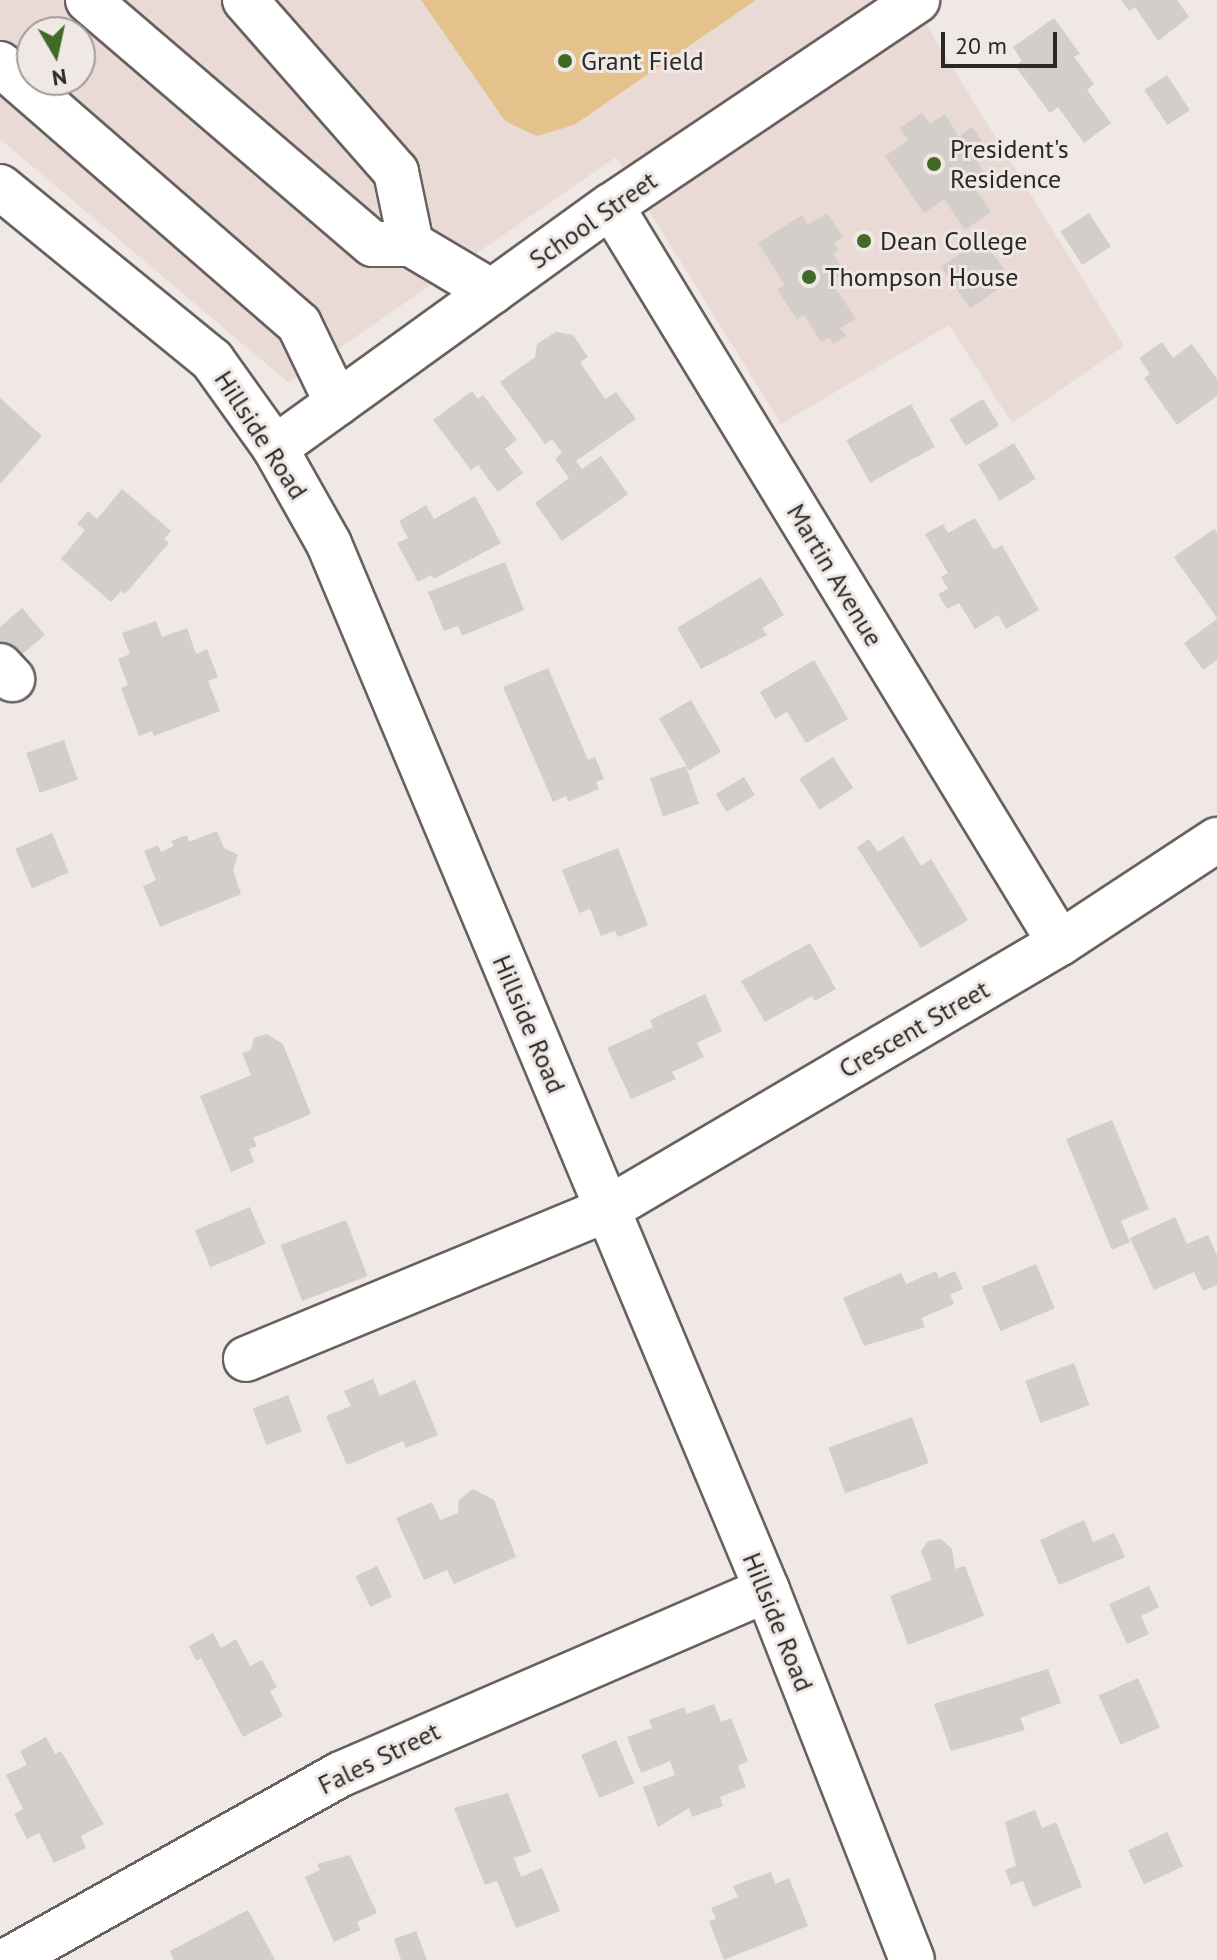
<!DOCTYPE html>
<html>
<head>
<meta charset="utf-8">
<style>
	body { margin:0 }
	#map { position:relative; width:1217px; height:1960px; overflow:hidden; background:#efe8e5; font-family:"PT Sans",sans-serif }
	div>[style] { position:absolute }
	.built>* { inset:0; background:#eadad5 }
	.green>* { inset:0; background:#e5c18b }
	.building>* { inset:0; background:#d3ceca; transform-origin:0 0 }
	.roads { filter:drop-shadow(2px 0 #67615f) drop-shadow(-2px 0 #67615f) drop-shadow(0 2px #67615f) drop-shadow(0 -2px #67615f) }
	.minor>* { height:44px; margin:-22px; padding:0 22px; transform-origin:22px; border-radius:22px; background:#fff }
	.dots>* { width:22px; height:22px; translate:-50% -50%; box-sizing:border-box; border:4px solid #efe8e5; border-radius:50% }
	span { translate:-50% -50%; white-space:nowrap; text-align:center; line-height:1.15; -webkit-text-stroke:6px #efe8e5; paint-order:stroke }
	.poi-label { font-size:26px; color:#2b2928 }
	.left { translate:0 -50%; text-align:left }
	.street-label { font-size:26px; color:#2b2928 }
	.north { position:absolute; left:16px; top:16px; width:80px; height:80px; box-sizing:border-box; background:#efe8e5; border:2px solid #a19c99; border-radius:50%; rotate:171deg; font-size:22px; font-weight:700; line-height:32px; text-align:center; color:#2b2928 }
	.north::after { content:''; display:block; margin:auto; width:28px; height:36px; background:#416a27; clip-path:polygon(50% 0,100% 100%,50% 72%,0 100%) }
	.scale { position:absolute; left:941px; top:32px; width:116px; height:36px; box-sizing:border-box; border:4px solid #2b2928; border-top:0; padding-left:10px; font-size:24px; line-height:28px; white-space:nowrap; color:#2b2928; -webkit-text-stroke:6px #efe8e5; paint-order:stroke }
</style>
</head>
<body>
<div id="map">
	<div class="built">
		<i style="clip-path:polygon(evenodd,0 0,911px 0,1124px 346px,1012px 423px,949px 325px,781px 424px,616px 157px,289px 383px,0 139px,0 0,32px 32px,80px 32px,80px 80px,32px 80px,32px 32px)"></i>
	</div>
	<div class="green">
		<i style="clip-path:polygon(421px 0,756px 0,574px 125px,537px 136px,505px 121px)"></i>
	</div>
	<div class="building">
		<i style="clip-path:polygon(1121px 0,1177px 0,1189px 17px,1158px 41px,1135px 7px,1129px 11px)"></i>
		<i style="clip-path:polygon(1054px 18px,1080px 54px,1074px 57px,1094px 84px,1087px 90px,1111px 123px,1084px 143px,1058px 107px,1050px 113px,1015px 66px,1022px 61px,1013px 47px)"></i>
		<i style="left:1167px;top:75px;width:42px;height:27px;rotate:57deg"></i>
		<i style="clip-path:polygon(922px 113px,930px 124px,945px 114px,959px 137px,972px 127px,983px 143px,970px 152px,984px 172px,970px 181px,991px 212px,965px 230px,944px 199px,924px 213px,885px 156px,908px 140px,900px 128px)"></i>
		<i style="clip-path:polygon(827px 213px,843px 237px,834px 243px,839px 250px,833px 254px,845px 273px,831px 281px,856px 319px,840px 328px,846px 336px,833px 344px,829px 337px,821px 342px,804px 315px,797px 320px,777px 289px,785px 285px,758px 243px,802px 215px,808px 225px)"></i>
		<i style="left:1089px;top:213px;width:40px;height:34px;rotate:57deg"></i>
		<i style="left:982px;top:238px;width:51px;height:50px;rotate:55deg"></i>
		<i style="clip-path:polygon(556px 332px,573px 335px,588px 357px,580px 362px,605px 399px,616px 392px,636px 419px,576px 461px,582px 469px,601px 456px,628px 494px,562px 541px,535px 503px,569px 478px,555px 459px,562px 453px,552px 439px,545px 444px,500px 382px,535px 357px,537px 344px)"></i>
		<i style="clip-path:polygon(1162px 342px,1173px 358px,1192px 344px,1217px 379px,1217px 396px,1177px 425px,1144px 378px,1150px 374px,1139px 358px)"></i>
		<i style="clip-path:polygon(472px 391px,478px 399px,483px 395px,517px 440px,505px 449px,523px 473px,498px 492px,478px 465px,471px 470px,433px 420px)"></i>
		<i style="clip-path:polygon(0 398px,42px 436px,0 484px)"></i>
		<i style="left:983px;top:399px;width:31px;height:39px;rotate:59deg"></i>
		<i style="left:911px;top:404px;width:49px;height:74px;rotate:61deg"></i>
		<i style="left:1014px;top:443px;width:42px;height:42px;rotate:59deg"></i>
		<i style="clip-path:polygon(122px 489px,171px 531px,164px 539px,169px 543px,125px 594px,121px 591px,111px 602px,61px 559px,85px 530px,77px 524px,88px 511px,97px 519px)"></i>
		<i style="clip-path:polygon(475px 496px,501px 543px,434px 579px,431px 575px,418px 582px,397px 543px,408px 538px,399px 521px,426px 505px,434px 519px)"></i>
		<i style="clip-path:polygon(975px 518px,994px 550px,1002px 545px,1039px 610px,1006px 629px,998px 615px,975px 629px,959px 603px,947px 609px,938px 594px,948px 589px,941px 577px,948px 573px,925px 534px,943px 524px,948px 533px)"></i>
		<i style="clip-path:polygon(1214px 529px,1217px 533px,1217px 618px,1174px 557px)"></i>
		<i style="clip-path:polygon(505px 562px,524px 610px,462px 636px,458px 626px,444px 631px,428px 592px)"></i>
		<i style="clip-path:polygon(761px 577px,784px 615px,762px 628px,767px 635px,701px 669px,677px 628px)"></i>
		<i style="clip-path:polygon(22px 608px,45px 635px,14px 661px,0 645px,0 627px)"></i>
		<i style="clip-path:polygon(1217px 619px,1217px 660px,1203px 670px,1184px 643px)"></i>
		<i style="clip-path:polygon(156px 621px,162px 637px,187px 628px,196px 654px,207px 649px,218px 677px,208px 681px,220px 711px,154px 736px,152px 731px,139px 736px,121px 688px,128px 685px,118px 659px,130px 654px,122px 633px)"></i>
		<i style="clip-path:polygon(814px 660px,848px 719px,806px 743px,787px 712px,775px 719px,760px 692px)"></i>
		<i style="clip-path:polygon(548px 668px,588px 760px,595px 757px,604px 779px,596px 782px,599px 789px,568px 802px,566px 796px,553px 802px,503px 687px)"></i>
		<i style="left:691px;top:700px;width:60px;height:37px;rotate:60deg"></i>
		<i style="left:64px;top:740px;width:42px;height:40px;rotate:71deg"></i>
		<i style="left:833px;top:757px;width:37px;height:40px;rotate:57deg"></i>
		<i style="left:686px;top:766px;width:40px;height:38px;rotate:71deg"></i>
		<i style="left:744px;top:777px;width:21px;height:33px;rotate:59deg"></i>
		<i style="clip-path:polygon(217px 831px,224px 848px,238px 855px,233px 870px,241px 894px,160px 927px,143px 886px,156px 880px,144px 851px,158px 845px,161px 852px,174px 846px,171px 841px,187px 835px,189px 842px)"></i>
		<i style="left:52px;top:833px;width:43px;height:40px;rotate:67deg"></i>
		<i style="clip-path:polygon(903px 836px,921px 866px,931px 859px,968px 920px,921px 948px,857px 847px,869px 839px,878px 852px)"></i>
		<i style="clip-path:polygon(618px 848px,648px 925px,618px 937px,615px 931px,601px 936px,590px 909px,579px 913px,562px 870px)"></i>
		<i style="clip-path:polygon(810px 943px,836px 989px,815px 1001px,812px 996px,765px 1022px,741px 981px)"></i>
		<i style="clip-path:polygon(705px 994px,722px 1031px,697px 1043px,704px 1057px,672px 1072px,676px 1079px,631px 1099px,607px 1048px,653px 1027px,650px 1020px)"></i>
		<i style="clip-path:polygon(267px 1034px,283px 1044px,311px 1114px,253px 1138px,257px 1146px,249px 1149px,254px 1162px,231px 1172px,200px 1096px,251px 1075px,242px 1053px,251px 1050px,254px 1038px)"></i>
		<i style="clip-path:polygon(1112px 1120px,1149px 1209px,1121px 1221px,1130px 1242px,1112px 1250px,1066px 1139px)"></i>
		<i style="left:250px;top:1207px;width:40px;height:60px;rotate:67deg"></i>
		<i style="clip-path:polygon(1175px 1217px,1187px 1244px,1208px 1235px,1217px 1255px,1217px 1285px,1203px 1291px,1194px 1272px,1154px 1290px,1130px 1238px)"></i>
		<i style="left:346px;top:1220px;width:60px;height:70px;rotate:69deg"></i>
		<i style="left:1036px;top:1264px;width:48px;height:59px;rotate:67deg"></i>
		<i style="clip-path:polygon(936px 1271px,939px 1278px,955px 1271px,963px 1289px,950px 1294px,954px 1304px,921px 1318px,925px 1327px,864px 1346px,843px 1298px,901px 1273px,906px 1284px)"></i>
		<i style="left:1074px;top:1363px;width:45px;height:52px;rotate:70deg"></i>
		<i style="clip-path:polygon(373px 1379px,380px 1396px,415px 1380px,438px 1435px,406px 1448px,403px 1441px,347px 1465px,326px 1416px,351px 1406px,344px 1391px)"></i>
		<i style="left:288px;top:1395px;width:39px;height:38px;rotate:69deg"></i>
		<i style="left:912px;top:1417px;width:49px;height:89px;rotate:70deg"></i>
		<i style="clip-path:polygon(473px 1489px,494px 1500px,516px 1557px,454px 1584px,447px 1570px,424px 1580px,396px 1518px,432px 1502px,440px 1520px,458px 1513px,459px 1500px)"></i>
		<i style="clip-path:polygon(1084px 1520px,1093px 1542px,1114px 1533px,1125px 1557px,1059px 1585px,1040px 1540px)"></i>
		<i style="clip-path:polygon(941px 1539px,952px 1549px,955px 1569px,965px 1566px,984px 1616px,908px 1645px,890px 1596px,932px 1580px,921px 1551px,928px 1541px)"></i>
		<i style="left:377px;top:1566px;width:34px;height:24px;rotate:64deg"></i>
		<i style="clip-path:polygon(1149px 1586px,1159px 1607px,1141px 1616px,1149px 1634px,1127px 1644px,1109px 1604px)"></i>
		<i style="clip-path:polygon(213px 1633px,221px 1648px,236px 1639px,250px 1666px,262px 1660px,277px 1687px,270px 1691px,283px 1716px,243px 1737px,201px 1658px,196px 1661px,189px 1646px)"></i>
		<i style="clip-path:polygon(1048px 1669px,1061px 1703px,1020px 1718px,1025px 1730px,951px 1751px,934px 1704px)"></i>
		<i style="left:1138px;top:1678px;width:54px;height:43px;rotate:66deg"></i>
		<i style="clip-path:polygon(714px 1704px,721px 1722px,731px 1718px,748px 1761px,738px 1766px,746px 1787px,720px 1797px,723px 1806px,692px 1817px,689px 1808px,658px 1827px,643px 1787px,675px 1775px,670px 1761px,641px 1773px,627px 1737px,652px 1728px,649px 1720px,684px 1707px,687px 1714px)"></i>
		<i style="clip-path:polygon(46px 1737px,55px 1754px,61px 1751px,104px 1824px,81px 1836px,86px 1848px,54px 1863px,39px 1833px,27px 1839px,14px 1814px,23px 1809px,6px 1775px,27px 1765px,20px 1751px)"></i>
		<i style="left:616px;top:1740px;width:47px;height:38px;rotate:67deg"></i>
		<i style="clip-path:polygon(508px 1793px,531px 1852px,514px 1858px,521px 1877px,542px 1868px,560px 1911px,516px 1928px,497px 1881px,485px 1885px,454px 1808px)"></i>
		<i style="clip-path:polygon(1035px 1810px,1042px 1828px,1056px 1822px,1082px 1887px,1033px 1907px,1023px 1881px,1011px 1885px,1005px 1870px,1016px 1866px,1005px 1822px)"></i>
		<i style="left:1167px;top:1832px;width:38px;height:43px;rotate:65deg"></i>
		<i style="clip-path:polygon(350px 1855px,377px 1913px,357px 1922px,360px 1930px,334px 1942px,305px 1877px,320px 1870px,317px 1864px)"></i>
		<i style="clip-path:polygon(771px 1872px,775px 1884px,789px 1878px,808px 1926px,724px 1960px,709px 1921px,716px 1919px,711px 1908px,738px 1897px,733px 1886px)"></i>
		<i style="clip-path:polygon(248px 1910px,275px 1960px,174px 1960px,170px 1951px)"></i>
		<i style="clip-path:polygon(416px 1931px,427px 1960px,401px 1960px,394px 1939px)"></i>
	</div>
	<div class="roads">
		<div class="minor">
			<i style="left:88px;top:0;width:375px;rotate:40.6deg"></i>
			<i style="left:373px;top:244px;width:38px"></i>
			<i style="left:411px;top:244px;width:94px;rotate:30.7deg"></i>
			<i style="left:245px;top:0;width:229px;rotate:48.7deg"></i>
			<i style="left:396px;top:172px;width:74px;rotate:78.2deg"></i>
			<i style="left:0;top:64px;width:396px;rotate:41deg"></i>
			<i style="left:299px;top:324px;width:88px;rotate:64.3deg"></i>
			<i style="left:0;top:187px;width:274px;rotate:39.2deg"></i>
			<i style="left:212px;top:360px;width:108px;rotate:54.4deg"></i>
			<i style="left:275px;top:448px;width:110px;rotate:60.6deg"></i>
			<i style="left:329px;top:544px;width:1134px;rotate:67.28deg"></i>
			<i style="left:767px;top:1590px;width:397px;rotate:68.6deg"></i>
			<i style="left:611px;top:206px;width:863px;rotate:58.65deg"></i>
			<i style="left:275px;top:448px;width:414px;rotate:-35.8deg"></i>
			<i style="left:611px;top:206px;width:369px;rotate:-33.9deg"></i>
			<i style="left:0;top:666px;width:18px;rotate:47deg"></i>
			<i style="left:246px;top:1359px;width:390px;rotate:-22.5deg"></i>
			<i style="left:606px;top:1210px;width:527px;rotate:-30.46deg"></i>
			<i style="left:1060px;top:943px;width:188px;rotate:-33.3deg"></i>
			<i style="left:8px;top:1960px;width:381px;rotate:-29.2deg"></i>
			<i style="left:341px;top:1774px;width:464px;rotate:-23.4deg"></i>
		</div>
	</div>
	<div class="dots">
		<i style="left:565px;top:61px;background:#416a27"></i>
		<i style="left:934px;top:164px;background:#416a27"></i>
		<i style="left:864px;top:241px;background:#416a27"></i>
		<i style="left:809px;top:277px;background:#416a27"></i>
	</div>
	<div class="poi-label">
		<span class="left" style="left:581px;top:61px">Grant Field</span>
		<span class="left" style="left:950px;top:164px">President's<br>Residence</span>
		<span class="left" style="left:880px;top:241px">Dean College</span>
		<span class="left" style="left:825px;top:277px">Thompson House</span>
	</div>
	<div class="street-label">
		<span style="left:593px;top:220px;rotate:-35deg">School Street</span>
		<span style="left:261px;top:435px;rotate:57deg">Hillside Road</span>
		<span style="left:835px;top:575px;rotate:59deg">Martin Avenue</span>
		<span style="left:529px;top:1024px;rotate:67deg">Hillside Road</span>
		<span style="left:914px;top:1029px;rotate:-30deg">Crescent Street</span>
		<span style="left:778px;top:1622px;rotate:68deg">Hillside Road</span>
		<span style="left:379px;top:1758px;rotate:-26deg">Fales Street</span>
	</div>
	<div class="north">N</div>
	<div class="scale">20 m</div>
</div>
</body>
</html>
